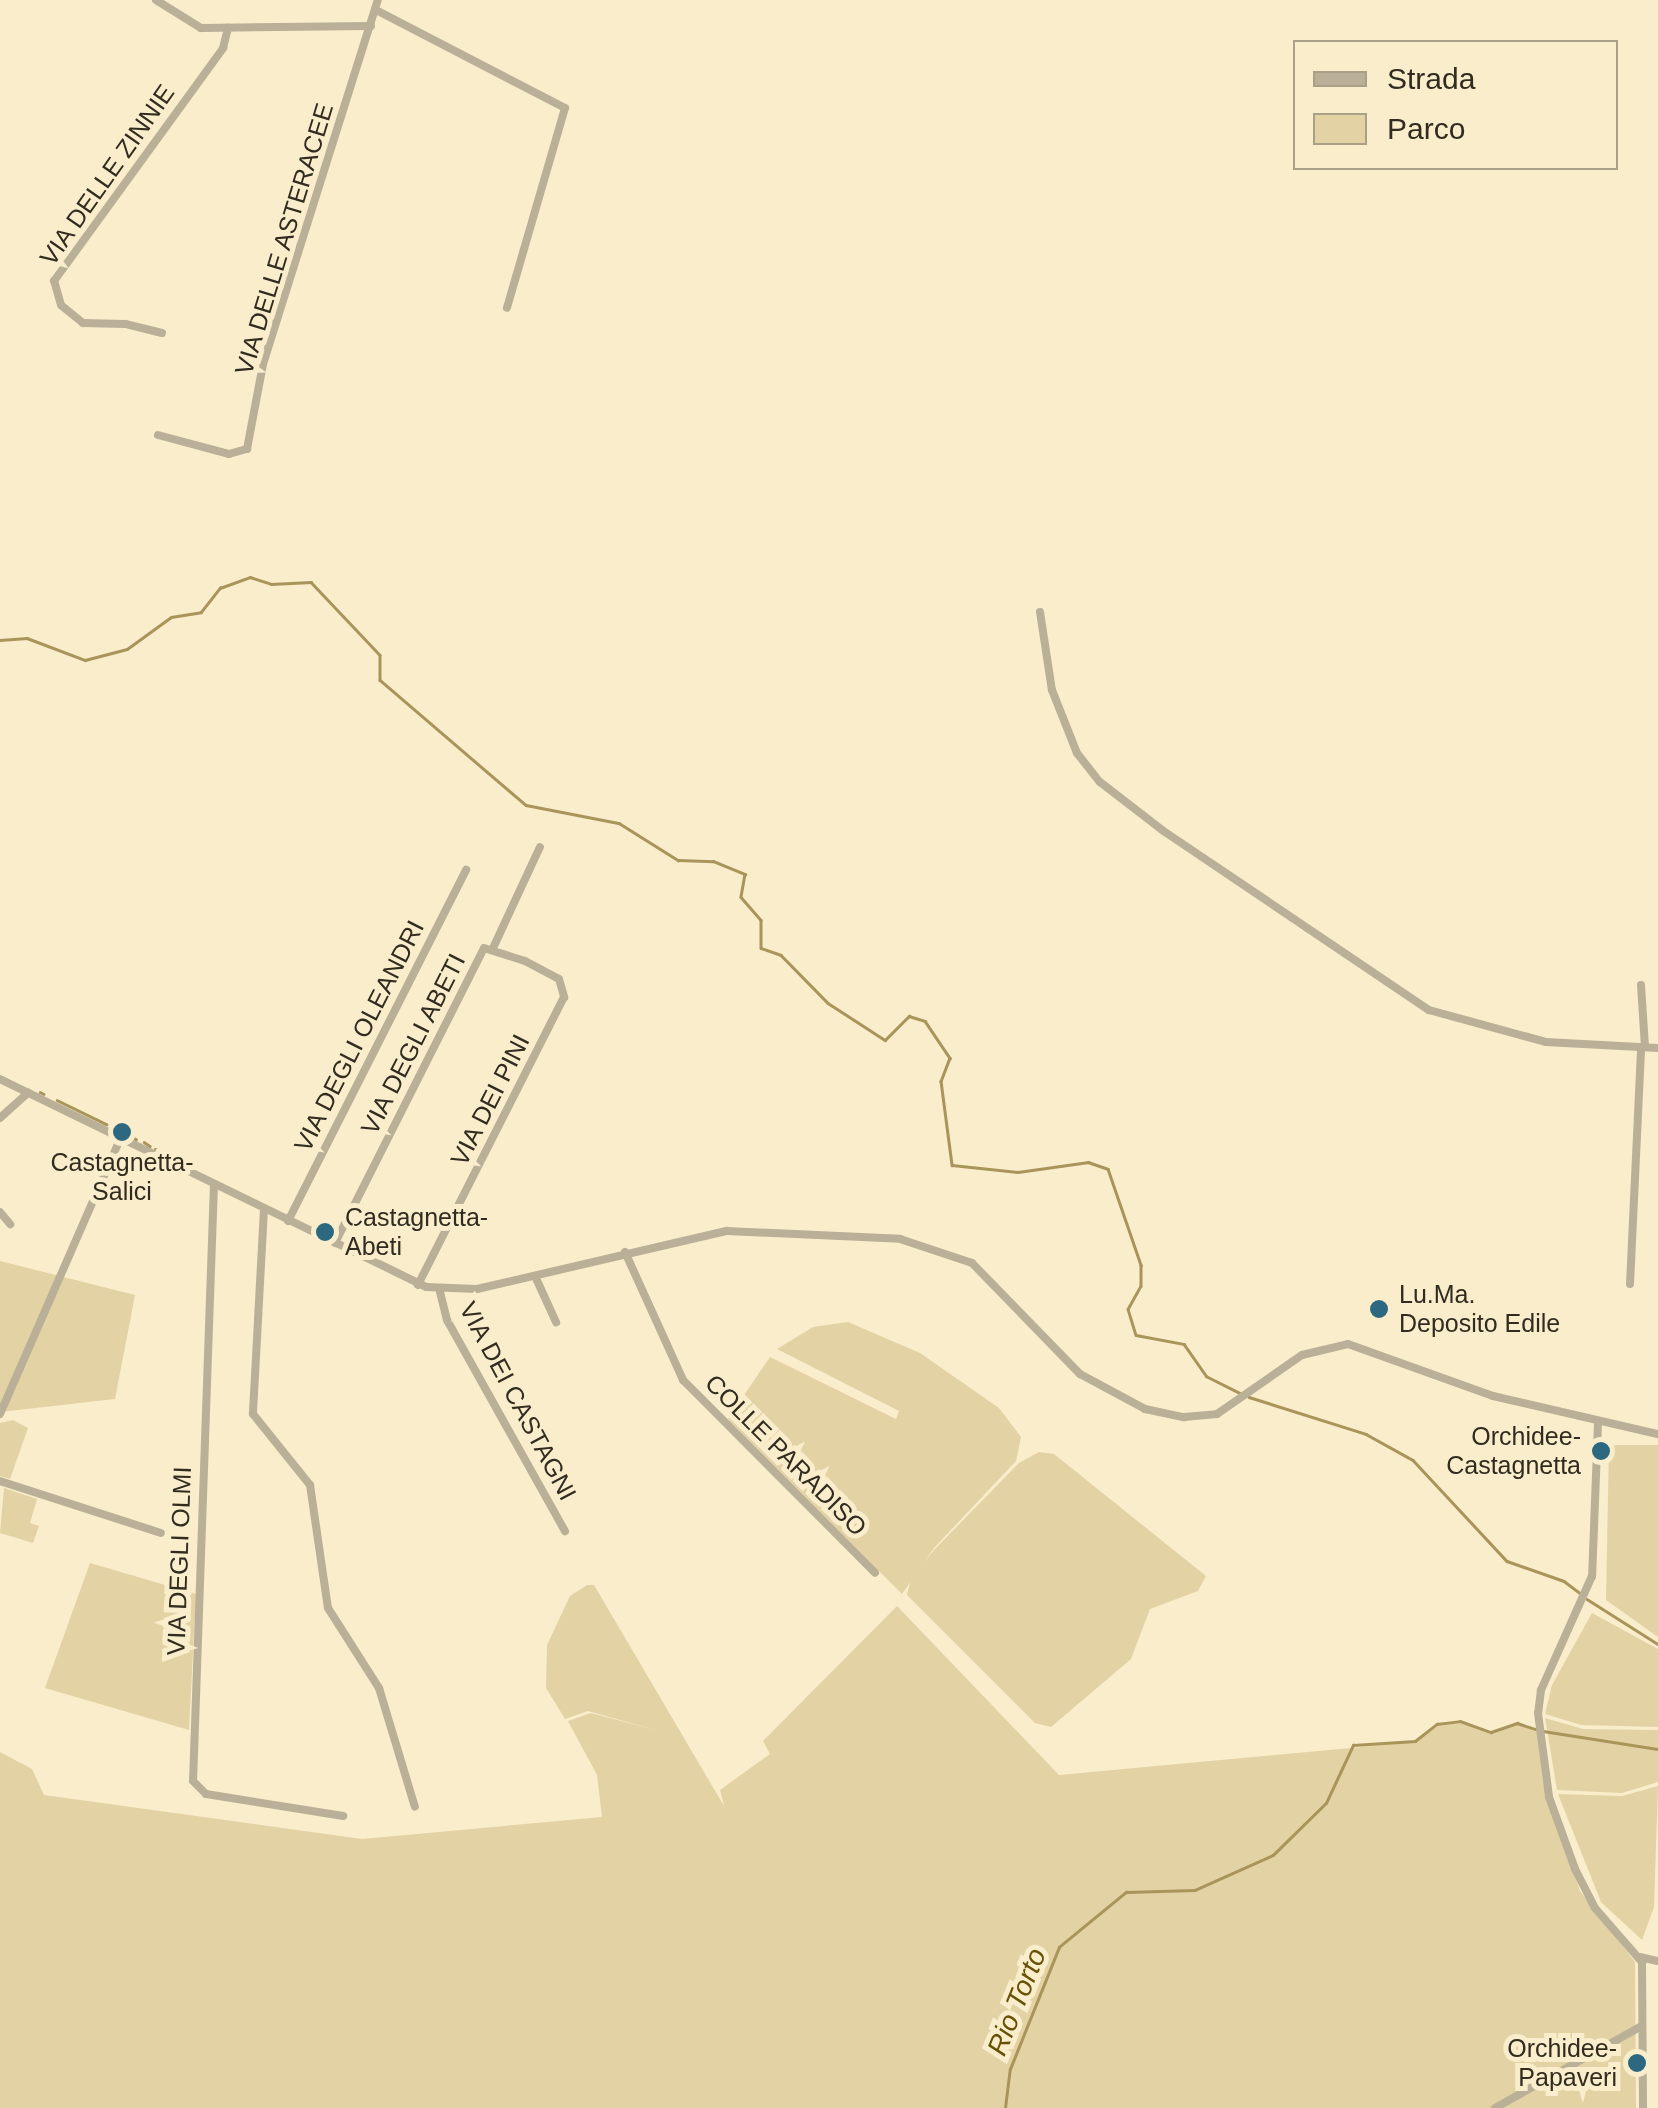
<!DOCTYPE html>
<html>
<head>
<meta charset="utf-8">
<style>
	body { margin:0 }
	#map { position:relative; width:1658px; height:2108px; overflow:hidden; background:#f9edcc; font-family:Arial,sans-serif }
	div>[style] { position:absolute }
	.green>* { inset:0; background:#e3d2a4 }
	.stream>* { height:2.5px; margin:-1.25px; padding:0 1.25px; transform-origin:1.25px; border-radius:1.25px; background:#a9945a }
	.minor>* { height:8px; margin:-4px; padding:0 4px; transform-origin:4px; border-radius:4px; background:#bab097 }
	.dots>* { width:28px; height:28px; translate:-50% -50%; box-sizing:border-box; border:5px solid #f9edcc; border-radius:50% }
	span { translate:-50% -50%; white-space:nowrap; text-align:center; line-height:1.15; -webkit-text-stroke:10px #f9edcc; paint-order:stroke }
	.street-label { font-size:25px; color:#312c1f }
	.poi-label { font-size:25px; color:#312c1f }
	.left { translate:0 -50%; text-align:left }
	.right { translate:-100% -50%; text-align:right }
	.water-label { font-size:28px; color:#675104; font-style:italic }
	.legend { position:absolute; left:1293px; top:40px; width:325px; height:130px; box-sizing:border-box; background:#f9edcc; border:2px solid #a9a087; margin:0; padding:12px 18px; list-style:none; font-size:30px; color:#312c1f }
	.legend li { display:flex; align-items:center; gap:20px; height:50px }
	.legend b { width:50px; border:2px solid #a9a087 }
</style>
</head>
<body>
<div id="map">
	<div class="green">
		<i style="clip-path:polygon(0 1261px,135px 1295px,115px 1399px,0 1412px)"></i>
		<i style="clip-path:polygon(848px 1322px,920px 1353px,999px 1408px,1021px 1437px,1016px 1461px,934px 1548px,902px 1594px,728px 1419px,770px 1357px,896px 1419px,899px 1411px,777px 1349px,813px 1327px)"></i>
		<i style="clip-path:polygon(13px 1420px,28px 1428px,10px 1479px,0 1476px,0 1423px)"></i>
		<i style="clip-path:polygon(1609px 1445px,1658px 1445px,1658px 1637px,1606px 1600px)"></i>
		<i style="clip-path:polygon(1039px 1452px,1054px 1454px,1206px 1576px,1198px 1591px,1150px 1609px,1131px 1659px,1051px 1727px,1035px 1723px,907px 1595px,911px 1578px,934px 1550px,1019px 1463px)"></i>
		<i style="clip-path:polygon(4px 1488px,37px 1499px,30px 1523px,39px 1526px,33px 1543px,0 1533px)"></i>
		<i style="clip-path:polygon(90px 1563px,196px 1594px,189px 1730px,45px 1688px)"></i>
		<i style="clip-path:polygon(587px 1585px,594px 1585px,724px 1806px,720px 1790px,770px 1754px,763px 1741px,897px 1606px,1059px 1775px,1415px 1742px,1438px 1726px,1460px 1723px,1490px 1734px,1518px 1724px,1537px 1732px,1543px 1783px,1580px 1891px,1635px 1962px,1636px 2108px,0 2108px,0 1752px,32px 1769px,44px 1795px,362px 1839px,602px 1817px,597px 1775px,568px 1721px,591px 1713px,659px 1731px,588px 1711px,565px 1719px,546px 1688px,547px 1645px,570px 1596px)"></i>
		<i style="clip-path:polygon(1592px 1613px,1658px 1649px,1658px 1727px,1581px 1725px,1545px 1714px,1552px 1685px)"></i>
		<i style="clip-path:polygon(1545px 1718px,1583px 1729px,1658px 1730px,1658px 1782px,1622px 1793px,1557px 1790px)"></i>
		<i style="clip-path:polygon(1658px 1786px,1654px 1907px,1642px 1940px,1601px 1902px,1558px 1794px,1622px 1796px)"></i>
	</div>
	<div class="stream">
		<i style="left:0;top:640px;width:27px;rotate:-4deg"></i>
		<i style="left:27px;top:638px;width:62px;rotate:20.8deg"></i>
		<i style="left:85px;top:660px;width:43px;rotate:-14.7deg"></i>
		<i style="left:127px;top:649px;width:54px;rotate:-36deg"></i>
		<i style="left:171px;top:617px;width:30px;rotate:-9deg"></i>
		<i style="left:201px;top:612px;width:31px;rotate:-52deg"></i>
		<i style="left:220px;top:588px;width:32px;rotate:-20deg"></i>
		<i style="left:250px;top:577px;width:22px;rotate:18deg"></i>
		<i style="left:271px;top:584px;width:40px;rotate:-2.9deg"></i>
		<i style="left:311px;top:582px;width:100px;rotate:46.6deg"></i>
		<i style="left:380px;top:655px;width:25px;rotate:90deg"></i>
		<i style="left:380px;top:680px;width:192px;rotate:40.6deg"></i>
		<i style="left:526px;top:805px;width:95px;rotate:11deg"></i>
		<i style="left:619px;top:823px;width:70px;rotate:32.1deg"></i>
		<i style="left:678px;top:860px;width:35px;rotate:2deg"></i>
		<i style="left:713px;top:861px;width:35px;rotate:22deg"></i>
		<i style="left:745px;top:874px;width:23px;rotate:100deg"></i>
		<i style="left:741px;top:897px;width:30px;rotate:49deg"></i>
		<i style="left:761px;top:920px;width:28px;rotate:90deg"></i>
		<i style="left:761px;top:948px;width:21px;rotate:19deg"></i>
		<i style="left:781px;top:955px;width:67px;rotate:45.6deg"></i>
		<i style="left:828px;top:1003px;width:68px;rotate:33deg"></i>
		<i style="left:885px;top:1040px;width:34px;rotate:-45deg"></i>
		<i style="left:909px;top:1016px;width:17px;rotate:17deg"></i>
		<i style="left:925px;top:1021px;width:45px;rotate:56deg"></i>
		<i style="left:950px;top:1058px;width:25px;rotate:111deg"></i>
		<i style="left:941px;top:1081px;width:85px;rotate:82.5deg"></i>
		<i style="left:952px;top:1165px;width:66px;rotate:6.1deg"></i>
		<i style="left:1018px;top:1172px;width:71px;rotate:-8.1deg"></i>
		<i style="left:1088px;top:1162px;width:21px;rotate:19deg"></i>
		<i style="left:1108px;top:1169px;width:102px;rotate:71deg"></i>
		<i style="left:1141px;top:1265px;width:21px;rotate:90deg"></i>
		<i style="left:1141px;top:1286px;width:26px;rotate:119deg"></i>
		<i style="left:1128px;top:1309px;width:27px;rotate:73deg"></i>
		<i style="left:1136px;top:1335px;width:49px;rotate:10.6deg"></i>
		<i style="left:1184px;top:1344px;width:39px;rotate:55deg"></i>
		<i style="left:1206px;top:1376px;width:40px;rotate:26.6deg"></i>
		<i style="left:40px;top:1092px;width:4px;rotate:27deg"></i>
		<i style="left:57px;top:1100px;width:55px;rotate:26.1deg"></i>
		<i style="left:113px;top:1127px;width:26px;rotate:28deg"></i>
		<i style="left:144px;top:1142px;width:7px;rotate:34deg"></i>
		<i style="left:155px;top:1149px;width:3px;rotate:18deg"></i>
		<i style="left:1249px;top:1397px;width:123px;rotate:17.5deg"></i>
		<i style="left:1366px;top:1434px;width:54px;rotate:29deg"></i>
		<i style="left:1413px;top:1460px;width:138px;rotate:47.1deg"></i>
		<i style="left:1507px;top:1561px;width:60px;rotate:19.3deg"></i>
		<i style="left:1564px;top:1581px;width:21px;rotate:37deg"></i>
		<i style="left:1587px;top:1599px;width:84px;rotate:32.4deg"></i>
		<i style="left:1543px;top:1731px;width:116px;rotate:8.9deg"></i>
		<i style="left:1005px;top:2108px;width:39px;rotate:-83deg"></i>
		<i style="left:1010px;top:2069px;width:131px;rotate:-68.1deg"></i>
		<i style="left:1059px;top:1947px;width:87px;rotate:-39.4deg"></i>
		<i style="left:1126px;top:1892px;width:69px;rotate:-1.7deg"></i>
		<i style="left:1195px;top:1890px;width:85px;rotate:-24.2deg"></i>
		<i style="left:1273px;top:1855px;width:74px;rotate:-44.5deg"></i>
		<i style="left:1326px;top:1803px;width:64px;rotate:-65deg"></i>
		<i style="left:1353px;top:1745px;width:62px;rotate:-3.7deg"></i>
		<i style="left:1415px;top:1741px;width:28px;rotate:-38deg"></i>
		<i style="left:1437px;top:1724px;width:23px;rotate:-7deg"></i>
		<i style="left:1460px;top:1721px;width:33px;rotate:20deg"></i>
		<i style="left:1491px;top:1732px;width:28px;rotate:-19deg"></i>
		<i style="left:1517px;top:1723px;width:20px;rotate:18deg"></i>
	</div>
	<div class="minor">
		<i style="left:156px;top:0;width:53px;rotate:31.9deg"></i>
		<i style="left:201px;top:28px;width:170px;rotate:-0.7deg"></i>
		<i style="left:376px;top:10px;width:213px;rotate:27.4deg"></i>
		<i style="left:565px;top:108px;width:208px;rotate:106.2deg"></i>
		<i style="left:162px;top:333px;width:38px;rotate:-166deg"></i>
		<i style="left:125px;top:324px;width:42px;rotate:-178.6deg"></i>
		<i style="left:83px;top:323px;width:28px;rotate:-141deg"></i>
		<i style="left:61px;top:305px;width:25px;rotate:-106deg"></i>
		<i style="left:54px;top:281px;width:288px;rotate:-54deg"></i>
		<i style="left:223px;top:48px;width:21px;rotate:-76deg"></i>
		<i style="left:158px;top:435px;width:73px;rotate:15deg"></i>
		<i style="left:229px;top:454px;width:19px;rotate:-16deg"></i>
		<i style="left:247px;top:449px;width:86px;rotate:-79.3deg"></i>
		<i style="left:263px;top:364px;width:382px;rotate:-72.5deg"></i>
		<i style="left:1040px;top:612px;width:79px;rotate:81.3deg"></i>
		<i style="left:1052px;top:690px;width:68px;rotate:68.4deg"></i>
		<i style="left:1077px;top:753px;width:37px;rotate:52deg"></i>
		<i style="left:1100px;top:782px;width:78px;rotate:37.7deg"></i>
		<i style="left:1162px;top:830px;width:322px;rotate:34deg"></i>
		<i style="left:1429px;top:1010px;width:121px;rotate:15.3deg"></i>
		<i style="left:1546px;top:1042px;width:112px;rotate:3.1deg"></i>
		<i style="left:494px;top:946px;width:109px;rotate:-65.1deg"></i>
		<i style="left:1641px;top:985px;width:62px;rotate:86.3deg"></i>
		<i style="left:0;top:1079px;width:474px;rotate:26deg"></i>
		<i style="left:426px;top:1287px;width:51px;rotate:2.2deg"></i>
		<i style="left:477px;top:1289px;width:257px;rotate:-13.1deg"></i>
		<i style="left:727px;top:1231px;width:173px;rotate:2.6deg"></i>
		<i style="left:900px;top:1239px;width:76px;rotate:18.4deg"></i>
		<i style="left:972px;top:1263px;width:155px;rotate:45.8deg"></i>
		<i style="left:1080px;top:1374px;width:74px;rotate:28.3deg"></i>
		<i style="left:1145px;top:1409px;width:40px;rotate:12deg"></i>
		<i style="left:1184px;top:1417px;width:33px;rotate:-5deg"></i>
		<i style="left:1217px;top:1414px;width:103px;rotate:-34.8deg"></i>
		<i style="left:1302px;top:1355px;width:47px;rotate:-13.4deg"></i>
		<i style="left:1348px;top:1344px;width:154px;rotate:19.7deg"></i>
		<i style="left:1493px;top:1396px;width:169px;rotate:13deg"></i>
		<i style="left:0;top:1118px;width:38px;rotate:-42deg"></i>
		<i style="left:214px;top:1184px;width:597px;rotate:92.01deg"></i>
		<i style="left:193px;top:1781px;width:18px;rotate:45deg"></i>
		<i style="left:206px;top:1794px;width:139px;rotate:9.1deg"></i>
		<i style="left:264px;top:1209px;width:205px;rotate:93.1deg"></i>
		<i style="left:253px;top:1414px;width:91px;rotate:51.2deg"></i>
		<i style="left:310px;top:1485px;width:124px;rotate:81.7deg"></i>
		<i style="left:328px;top:1608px;width:95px;rotate:57.5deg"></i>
		<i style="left:379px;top:1688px;width:124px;rotate:73.2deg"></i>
		<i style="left:0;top:1212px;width:16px;rotate:50deg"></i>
		<i style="left:288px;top:1221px;width:394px;rotate:-63.1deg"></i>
		<i style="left:335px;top:1243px;width:330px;rotate:-63.2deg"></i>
		<i style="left:484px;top:948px;width:43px;rotate:17.6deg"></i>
		<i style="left:525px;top:961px;width:38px;rotate:28deg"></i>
		<i style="left:559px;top:979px;width:19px;rotate:74deg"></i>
		<i style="left:564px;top:997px;width:323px;rotate:116.9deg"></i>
		<i style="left:625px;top:1252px;width:141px;rotate:65.6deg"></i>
		<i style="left:683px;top:1380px;width:272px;rotate:45.1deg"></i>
		<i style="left:535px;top:1276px;width:51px;rotate:65.5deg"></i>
		<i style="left:1630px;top:1284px;width:237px;rotate:-87.3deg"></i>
		<i style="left:439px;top:1288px;width:33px;rotate:76deg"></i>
		<i style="left:447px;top:1320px;width:242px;rotate:60.8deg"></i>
		<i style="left:0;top:1414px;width:302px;rotate:-66.4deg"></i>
		<i style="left:1598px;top:1423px;width:153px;rotate:92.2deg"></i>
		<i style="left:1592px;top:1576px;width:125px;rotate:114.1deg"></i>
		<i style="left:1541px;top:1690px;width:23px;rotate:97deg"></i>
		<i style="left:1538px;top:1713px;width:85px;rotate:82.5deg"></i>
		<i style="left:1549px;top:1797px;width:77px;rotate:70.1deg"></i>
		<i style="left:1575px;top:1869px;width:44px;rotate:62.9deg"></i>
		<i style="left:1595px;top:1908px;width:72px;rotate:49deg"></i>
		<i style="left:1642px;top:1962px;width:146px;rotate:89.6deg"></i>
		<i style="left:0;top:1481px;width:169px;rotate:17.9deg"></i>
		<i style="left:1640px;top:1957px;width:18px;rotate:13deg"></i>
		<i style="left:1495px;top:2108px;width:168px;rotate:-29.2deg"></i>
	</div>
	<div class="dots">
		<i style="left:122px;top:1132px;background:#2c687f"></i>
		<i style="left:325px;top:1232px;background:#2c687f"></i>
		<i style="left:1379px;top:1309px;background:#2c687f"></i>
		<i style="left:1601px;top:1451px;background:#2c687f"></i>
		<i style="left:1637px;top:2063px;background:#2c687f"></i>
	</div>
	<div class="street-label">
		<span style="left:107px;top:175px;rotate:-55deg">VIA DELLE ZINNIE</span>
		<span style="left:284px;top:239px;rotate:-73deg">VIA DELLE ASTERACEE</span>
		<span style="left:359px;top:1036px;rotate:-63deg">VIA DEGLI OLEANDRI</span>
		<span style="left:413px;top:1044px;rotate:-63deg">VIA DEGLI ABETI</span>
		<span style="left:490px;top:1100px;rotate:-63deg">VIA DEI PINI</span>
		<span style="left:518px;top:1401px;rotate:62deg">VIA DEI CASTAGNI</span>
		<span style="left:786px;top:1455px;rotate:45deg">COLLE PARADISO</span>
		<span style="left:179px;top:1561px;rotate:-88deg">VIA DEGLI OLMI</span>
	</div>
	<div class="poi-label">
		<span style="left:122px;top:1177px">Castagnetta-<br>Salici</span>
		<span class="left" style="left:345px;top:1232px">Castagnetta-<br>Abeti</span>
		<span class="left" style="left:1399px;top:1309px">Lu.Ma.<br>Deposito Edile</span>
		<span class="right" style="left:1581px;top:1451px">Orchidee-<br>Castagnetta</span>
		<span class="right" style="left:1617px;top:2063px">Orchidee-<br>Papaveri</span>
	</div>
	<div class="water-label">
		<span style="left:1017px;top:2002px;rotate:-68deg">Rio Torto</span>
	</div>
	<ul class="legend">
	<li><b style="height:12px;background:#bab097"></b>Strada</li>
	<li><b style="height:28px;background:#e3d2a4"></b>Parco</li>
	</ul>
</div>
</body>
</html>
